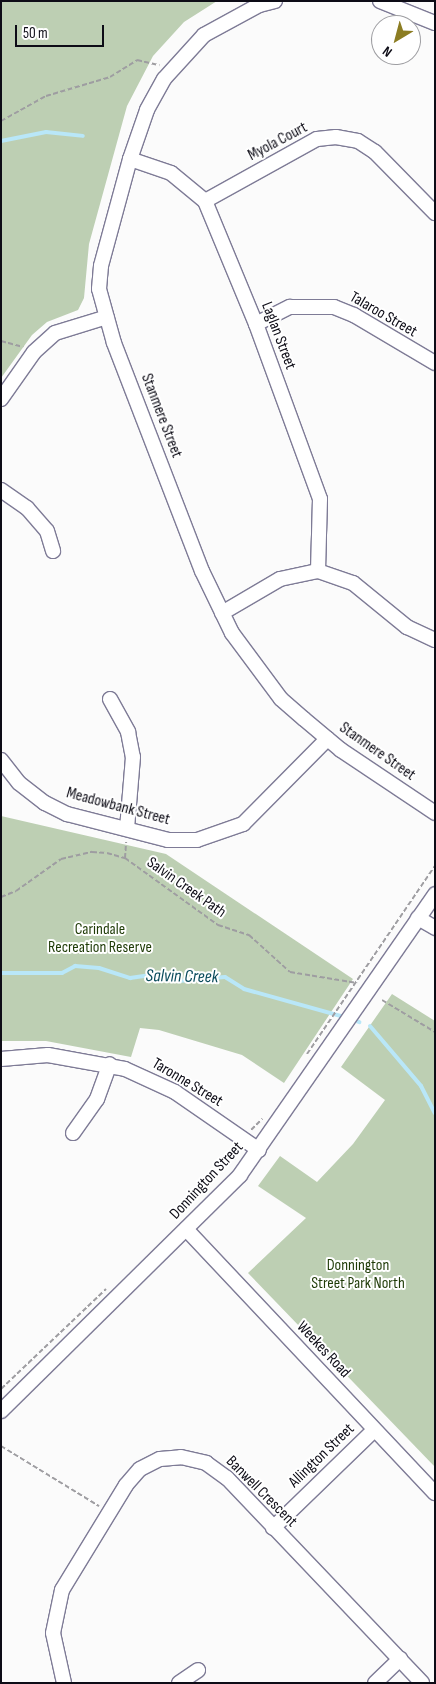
<!DOCTYPE html>
<html>
<head>
<meta charset="utf-8">
<style>
	body { margin:0 }
	#map { position:relative; width:436px; height:1684px; overflow:hidden; background:#fbfbfb; font-family:"Sofia Sans Condensed",sans-serif }
	div>[style] { position:absolute }
	.green>* { inset:0; background:#bdcfb3 }
	.stream>* { height:4px; margin:-2px; padding:0 2px; transform-origin:2px; border-radius:2px; background:#b9e7f8 }
	.path>* { height:2px; margin-top:-1px; transform-origin:0; background:repeating-linear-gradient(90deg,#9e9da1 0 5px,transparent 0 7.5px) }
	.roads { filter:drop-shadow(1px 0 #7e7b96) drop-shadow(-1px 0 #7e7b96) drop-shadow(0 1px #7e7b96) drop-shadow(0 -1px #7e7b96) }
	.minor>* { height:14px; margin:-7px; padding:0 7px; transform-origin:7px; border-radius:7px; background:#fff }
	span { translate:-50% -50%; white-space:nowrap; text-align:center; line-height:1.15; -webkit-text-stroke:4px #fff; paint-order:stroke }
	.street-label { font-size:16px; color:#0d0c16 }
	.park-label { font-size:16px; color:#1f3b07 }
	.water-label { font-size:18px; color:#0a4b5c; font-style:italic }
	.frame { position:absolute; inset:0; border:2px solid #0d0c16; pointer-events:none }
	.north { position:absolute; left:371px; top:15px; width:50px; height:50px; box-sizing:border-box; background:#fff; border:1px solid #9e9ea2; border-radius:50%; rotate:217deg; font-size:14px; font-weight:700; line-height:20px; text-align:center; color:#0d0c16 }
	.north::after { content:''; display:block; margin:auto; width:18px; height:22px; background:#8c7d23; clip-path:polygon(50% 0,100% 100%,50% 72%,0 100%) }
	.scale { position:absolute; left:15px; top:25px; width:89px; height:22px; box-sizing:border-box; border:2px solid #0d0c16; border-top:0; padding-left:6px; font-size:15px; line-height:18px; white-space:nowrap; color:#0d0c16; -webkit-text-stroke:4px #fff; paint-order:stroke }
</style>
</head>
<body>
<div id="map">
	<div class="green">
		<i style="clip-path:polygon(1px 1px,217px 1px,184px 22px,153px 56px,127px 106px,89px 244px,84px 298px,78px 310px,47px 322px,32px 335px,1px 378px)"></i>
		<i style="clip-path:polygon(1px 816px,166px 854px,353px 979px,284px 1083px,242px 1055px,159px 1030px,140px 1028px,131px 1057px,46px 1041px,1px 1041px)"></i>
		<i style="clip-path:polygon(392px 994px,435px 1021px,435px 1467px,248px 1273px,306px 1218px,258px 1186px,280px 1156px,317px 1182px,353px 1144px,385px 1100px,341px 1067px)"></i>
	</div>
	<div class="stream">
		<i style="left:1px;top:141px;width:46px;rotate:-11.3deg"></i>
		<i style="left:46px;top:132px;width:37px;rotate:6deg"></i>
		<i style="left:1px;top:973px;width:61px"></i>
		<i style="left:62px;top:973px;width:15px;rotate:-28deg"></i>
		<i style="left:75px;top:966px;width:24px;rotate:5deg"></i>
		<i style="left:99px;top:968px;width:33px;rotate:18deg"></i>
		<i style="left:130px;top:978px;width:21px;rotate:-8deg"></i>
		<i style="left:151px;top:975px;width:28px;rotate:13deg"></i>
		<i style="left:178px;top:981px;width:47px;rotate:-4.9deg"></i>
		<i style="left:225px;top:977px;width:22px;rotate:32deg"></i>
		<i style="left:244px;top:989px;width:104px;rotate:15.6deg"></i>
		<i style="left:351px;top:1019px;width:9px;rotate:21deg"></i>
		<i style="left:370px;top:1026px;width:79px;rotate:49.6deg"></i>
		<i style="left:421px;top:1086px;width:30px;rotate:63deg"></i>
	</div>
	<div class="path">
		<i style="left:1px;top:121px;width:51px;rotate:-29.1deg"></i>
		<i style="left:46px;top:96px;width:67px;rotate:-16.5deg"></i>
		<i style="left:110px;top:77px;width:32px;rotate:-32deg"></i>
		<i style="left:137px;top:60px;width:23px;rotate:13deg"></i>
		<i style="left:1px;top:176px;width:108px;rotate:90deg"></i>
		<i style="left:1px;top:341px;width:23px;rotate:15deg"></i>
		<i style="left:125px;top:858px;width:16px;rotate:-86deg"></i>
		<i style="left:1px;top:897px;width:16px;rotate:-22deg"></i>
		<i style="left:16px;top:891px;width:55px;rotate:-35.4deg"></i>
		<i style="left:61px;top:859px;width:32px;rotate:-13deg"></i>
		<i style="left:92px;top:852px;width:15px;rotate:4deg"></i>
		<i style="left:107px;top:853px;width:19px;rotate:16deg"></i>
		<i style="left:125px;top:858px;width:115px;rotate:35.8deg"></i>
		<i style="left:218px;top:925px;width:33px;rotate:18deg"></i>
		<i style="left:249px;top:935px;width:55px;rotate:42.1deg"></i>
		<i style="left:290px;top:972px;width:68px;rotate:9.3deg"></i>
		<i style="left:382px;top:1000px;width:62px;rotate:31.1deg"></i>
		<i style="left:307px;top:1054px;width:227px;rotate:-55.8deg"></i>
		<i style="left:251px;top:1130px;width:16px;rotate:-45deg"></i>
		<i style="left:234px;top:1160px;width:10px;rotate:-79deg"></i>
		<i style="left:1px;top:1389px;width:145px;rotate:-43.6deg"></i>
		<i style="left:1px;top:1446px;width:115px;rotate:31.5deg"></i>
	</div>
	<div class="roads">
		<div class="minor">
			<i style="left:275px;top:1px;width:16px;rotate:166deg"></i>
			<i style="left:259px;top:5px;width:63px;rotate:151.4deg"></i>
			<i style="left:204px;top:35px;width:59px;rotate:132.3deg"></i>
			<i style="left:164px;top:79px;width:35px;rotate:119deg"></i>
			<i style="left:147px;top:110px;width:52px;rotate:109.1deg"></i>
			<i style="left:130px;top:159px;width:111px;rotate:105.2deg"></i>
			<i style="left:101px;top:266px;width:23px;rotate:95deg"></i>
			<i style="left:99px;top:289px;width:56px;rotate:74.5deg"></i>
			<i style="left:114px;top:343px;width:244px;rotate:68.9deg"></i>
			<i style="left:202px;top:571px;width:69px;rotate:64.2deg"></i>
			<i style="left:232px;top:633px;width:82px;rotate:53.4deg"></i>
			<i style="left:281px;top:699px;width:30px;rotate:41deg"></i>
			<i style="left:304px;top:719px;width:48px;rotate:40deg"></i>
			<i style="left:341px;top:750px;width:113px;rotate:33.8deg"></i>
			<i style="left:380px;top:1px;width:59px;rotate:21.8deg"></i>
			<i style="left:130px;top:159px;width:43px;rotate:18.9deg"></i>
			<i style="left:171px;top:173px;width:44px;rotate:39.5deg"></i>
			<i style="left:205px;top:201px;width:133px;rotate:67.5deg"></i>
			<i style="left:256px;top:324px;width:186px;rotate:69.9deg"></i>
			<i style="left:320px;top:499px;width:72px;rotate:91.6deg"></i>
			<i style="left:205px;top:201px;width:128px;rotate:-29deg"></i>
			<i style="left:317px;top:139px;width:19px;rotate:-6deg"></i>
			<i style="left:336px;top:137px;width:22px;rotate:10deg"></i>
			<i style="left:358px;top:141px;width:20px;rotate:33deg"></i>
			<i style="left:375px;top:152px;width:86px;rotate:45.5deg"></i>
			<i style="left:256px;top:324px;width:38px;rotate:-27deg"></i>
			<i style="left:290px;top:307px;width:44px"></i>
			<i style="left:334px;top:307px;width:22px;rotate:22deg"></i>
			<i style="left:354px;top:315px;width:94px;rotate:30.7deg"></i>
			<i style="left:1px;top:399px;width:57px;rotate:-54.9deg"></i>
			<i style="left:34px;top:352px;width:28px;rotate:-42deg"></i>
			<i style="left:55px;top:333px;width:54px;rotate:-17.1deg"></i>
			<i style="left:1px;top:490px;width:32px;rotate:35deg"></i>
			<i style="left:27px;top:508px;width:30px;rotate:49deg"></i>
			<i style="left:47px;top:531px;width:21px;rotate:73deg"></i>
			<i style="left:222px;top:613px;width:67px;rotate:-30.4deg"></i>
			<i style="left:280px;top:579px;width:39px;rotate:-12deg"></i>
			<i style="left:318px;top:571px;width:37px;rotate:19deg"></i>
			<i style="left:353px;top:583px;width:70px;rotate:39.2deg"></i>
			<i style="left:407px;top:627px;width:31px;rotate:25deg"></i>
			<i style="left:110px;top:699px;width:38px;rotate:61deg"></i>
			<i style="left:128px;top:732px;width:25px;rotate:79deg"></i>
			<i style="left:133px;top:757px;width:72px;rotate:94.8deg"></i>
			<i style="left:1px;top:760px;width:29px;rotate:52deg"></i>
			<i style="left:19px;top:783px;width:33px;rotate:38deg"></i>
			<i style="left:45px;top:803px;width:25px;rotate:27deg"></i>
			<i style="left:67px;top:814px;width:104px;rotate:14.4deg"></i>
			<i style="left:168px;top:840px;width:29px"></i>
			<i style="left:197px;top:840px;width:49px;rotate:-19.2deg"></i>
			<i style="left:243px;top:824px;width:120px;rotate:-45.3deg"></i>
			<i style="left:418px;top:918px;width:20px;rotate:30deg"></i>
			<i style="left:1px;top:1059px;width:47px;rotate:-4.9deg"></i>
			<i style="left:48px;top:1055px;width:78px;rotate:10.3deg"></i>
			<i style="left:125px;top:1069px;width:55px;rotate:24.7deg"></i>
			<i style="left:175px;top:1092px;width:102px;rotate:34.6deg"></i>
			<i style="left:73px;top:1133px;width:42px;rotate:-54.8deg"></i>
			<i style="left:97px;top:1099px;width:37px;rotate:-70deg"></i>
			<i style="left:186px;top:1229px;width:363px;rotate:46.7deg"></i>
			<i style="left:1px;top:1411px;width:336px;rotate:-44.6deg"></i>
			<i style="left:240px;top:1175px;width:342px;rotate:-55.2deg"></i>
			<i style="left:273px;top:1528px;width:141px;rotate:-44.1deg"></i>
			<i style="left:64px;top:1683px;width:51px;rotate:-102.4deg"></i>
			<i style="left:53px;top:1633px;width:44px;rotate:-78.2deg"></i>
			<i style="left:62px;top:1590px;width:123px;rotate:-58.6deg"></i>
			<i style="left:126px;top:1485px;width:21px;rotate:-49deg"></i>
			<i style="left:140px;top:1469px;width:22px;rotate:-27deg"></i>
			<i style="left:160px;top:1459px;width:21px;rotate:-5deg"></i>
			<i style="left:181px;top:1457px;width:26px;rotate:13deg"></i>
			<i style="left:206px;top:1463px;width:26px;rotate:36deg"></i>
			<i style="left:227px;top:1478px;width:283px;rotate:46.4deg"></i>
			<i style="left:179px;top:1683px;width:23px;rotate:-34deg"></i>
			<i style="left:375px;top:1683px;width:35px;rotate:-44deg"></i>
		</div>
	</div>
	<div class="street-label">
		<span style="left:278px;top:142px;rotate:-28deg">Myola Court</span>
		<span style="left:383px;top:315px;rotate:30deg">Talaroo Street</span>
		<span style="left:278px;top:336px;rotate:69deg">Laglan Street</span>
		<span style="left:161px;top:416px;rotate:69deg">Stanmere Street</span>
		<span style="left:377px;top:752px;rotate:35deg">Stanmere Street</span>
		<span style="left:118px;top:807px;rotate:15deg">Meadowbank Street</span>
		<span style="left:186px;top:888px;rotate:35deg">Salvin Creek Path</span>
		<span style="left:187px;top:1083px;rotate:31deg">Taronne Street</span>
		<span style="left:207px;top:1181px;rotate:-47deg">Donnington Street</span>
		<span style="left:323px;top:1350px;rotate:47deg">Weekes Road</span>
		<span style="left:322px;top:1456px;rotate:-44deg">Allington Street</span>
		<span style="left:261px;top:1492px;rotate:45deg">Banwell Crescent</span>
	</div>
	<div class="park-label">
		<span style="left:100px;top:939px">Carindale<br>Recreation Reserve</span>
		<span style="left:358px;top:1275px">Donnington<br>Street Park North</span>
	</div>
	<div class="water-label">
		<span style="left:182px;top:977px;rotate:1deg">Salvin Creek</span>
	</div>
	<div class="frame"></div>
	<div class="north">N</div>
	<div class="scale">50 m</div>
</div>
</body>
</html>
